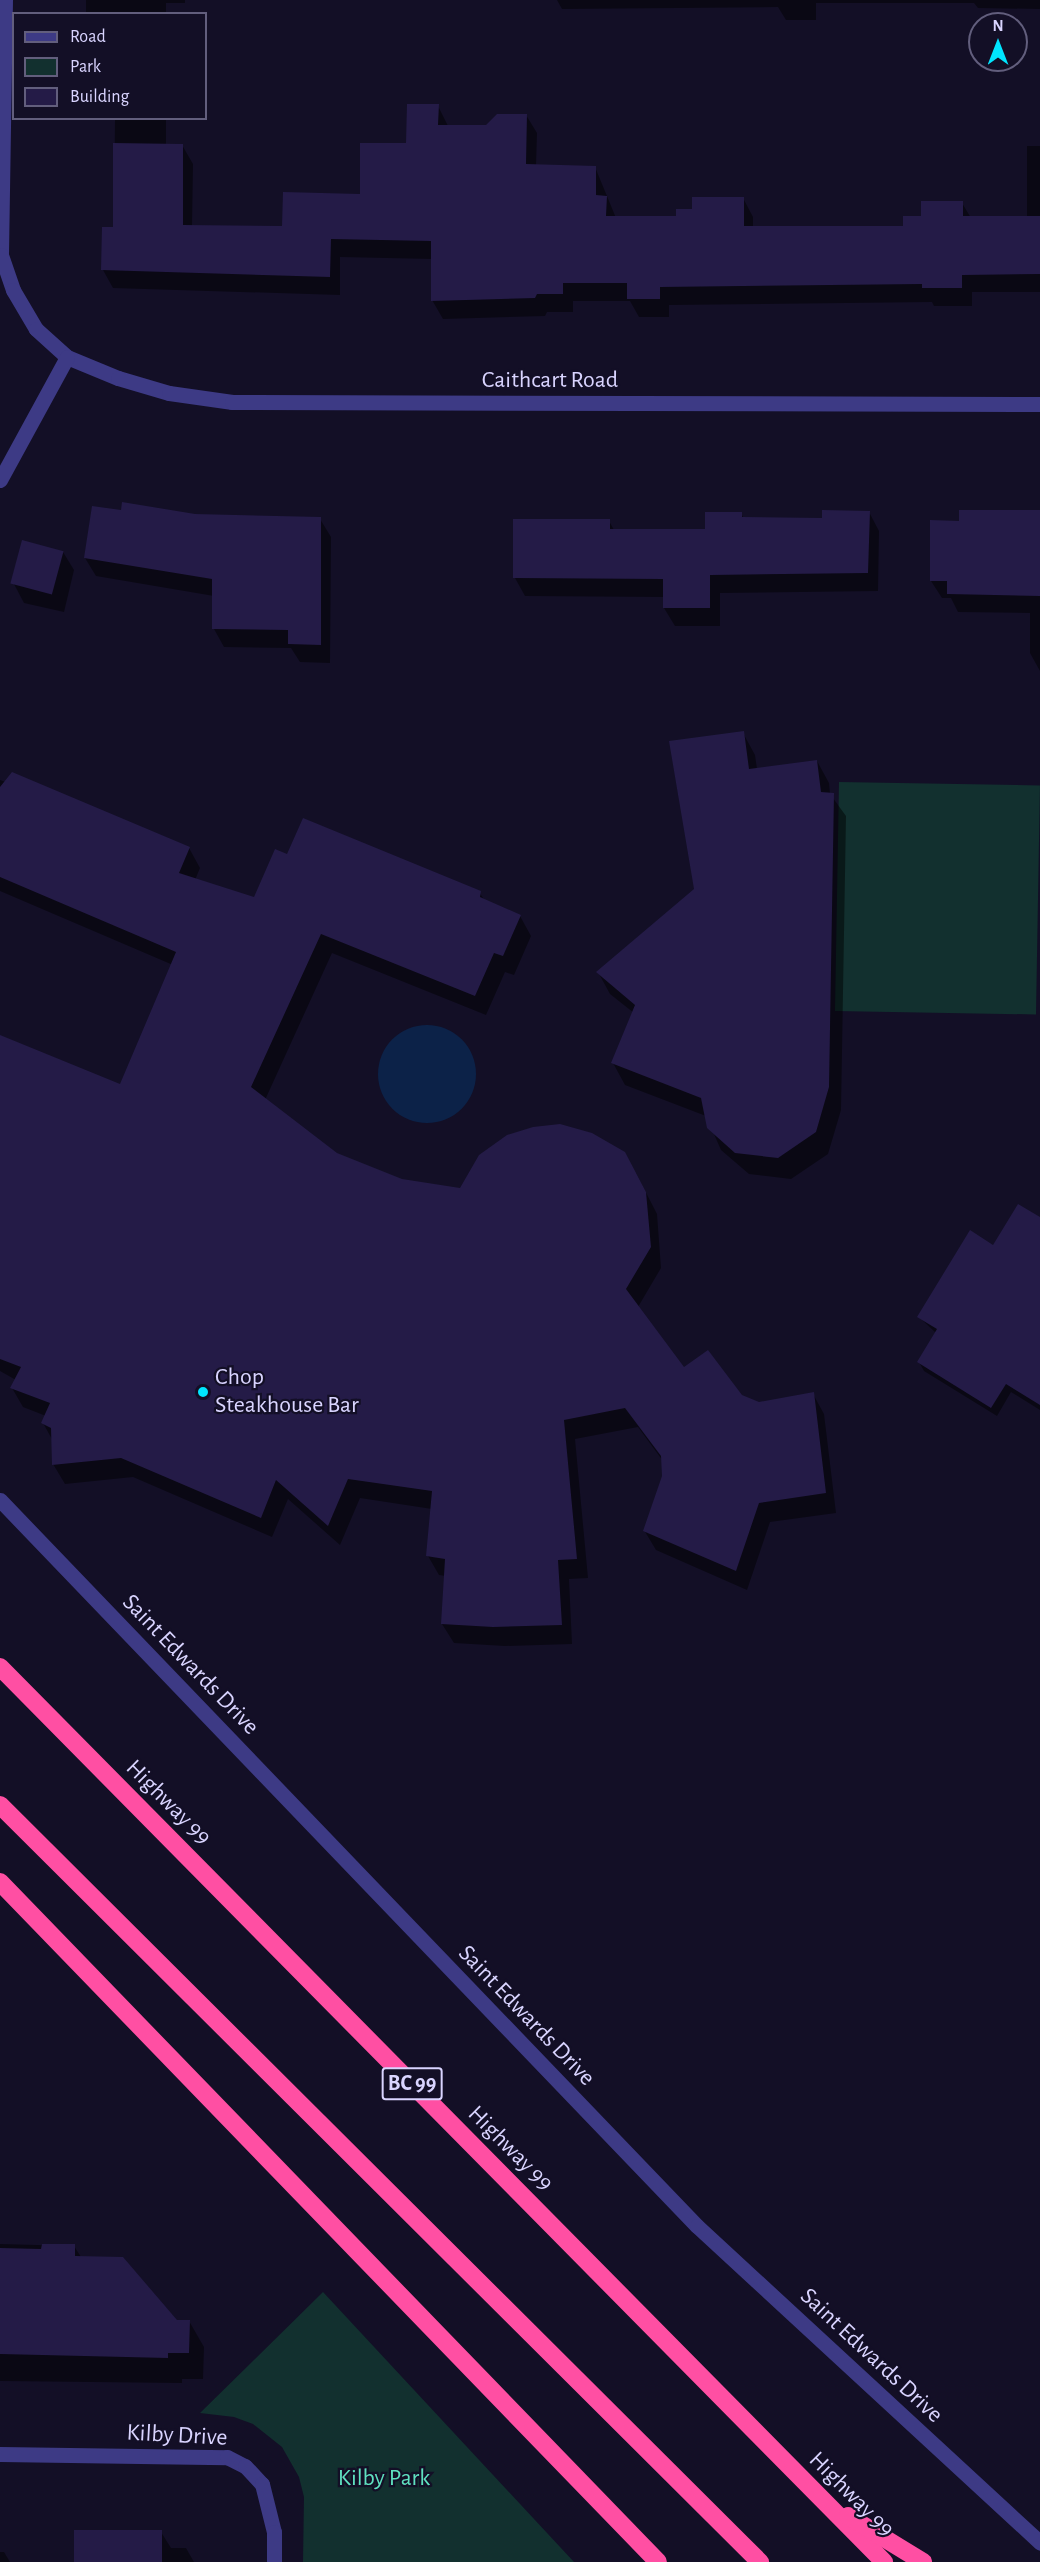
<!DOCTYPE html>
<html>
<head>
<meta charset="utf-8">
<style>
	body { margin:0 }
	#map { position:relative; width:1040px; height:2562px; overflow:hidden; background:#130f26; font-family:"Alegreya Sans",sans-serif }
	div>[style] { position:absolute }
	.green>* { inset:0; background:#12302f; transform-origin:0 0 }
	.water>* { inset:0; background:#0c2248 }
	.round { border-radius:50% }
	.shadow>* { inset:0; background:#0007 }
	.building>* { inset:0; background:#241b47; transform-origin:0 0 }
	.minor>* { height:15px; margin:-7.5px; padding:0 7.5px; transform-origin:7.5px; border-radius:7.5px; background:#3d3a85 }
	.tertiary>* { height:15px; margin:-7.5px; padding:0 7.5px; transform-origin:7.5px; border-radius:7.5px; background:#3d3a85 }
	.motorway>* { height:18px; margin:-9px; padding:0 9px; transform-origin:9px; border-radius:9px; background:#ff4fa3 }
	.dots>* { width:16px; height:16px; translate:-50% -50%; box-sizing:border-box; border:3px solid #130f26; border-radius:50% }
	span { translate:-50% -50%; white-space:nowrap; text-align:center; line-height:1.15; -webkit-text-stroke:4.5px #130f26; paint-order:stroke }
	.shield-label span { padding:2px 4px; background:#130f26; border:2px solid; border-radius:4px; -webkit-text-stroke-width:0 }
	.shield-label { font-size:22px; color:#d9d4ff; font-weight:700 }
	.street-label { font-size:24px; color:#d9d4ff }
	.poi-label { font-size:24px; color:#d9d4ff }
	.left { translate:0 -50%; text-align:left }
	.park-label { font-size:24px; color:#5fe0c0 }
	.legend { position:absolute; left:12px; top:12px; width:195px; height:108px; box-sizing:border-box; background:#130f26; border:2px solid #625e7d; margin:0; padding:8px 10px; list-style:none; font-size:18px; color:#d9d4ff }
	.legend li { display:flex; align-items:center; gap:12px; height:30px }
	.legend b { width:30px; border:2px solid #625e7d }
	.north { position:absolute; left:968px; top:12px; width:60px; height:60px; box-sizing:border-box; background:#130f26; border:2px solid #625e7d; border-radius:50%; rotate:0deg; font-size:16px; font-weight:700; line-height:24px; text-align:center; color:#d9d4ff }
	.north::after { content:''; display:block; margin:auto; width:21px; height:27px; background:#00e5ff; clip-path:polygon(50% 0,100% 100%,50% 72%,0 100%) }
</style>
</head>
<body>
<div id="map">
	<div class="green">
		<i style="left:839px;top:782px;width:201px;height:229px;rotate:1deg"></i>
		<i style="clip-path:polygon(323px 2292px,574px 2562px,303px 2562px,304px 2497px,299px 2477px,282px 2447px,253px 2424px,234px 2417px,200px 2413px)"></i>
	</div>
	<div class="water">
		<i class="round" style="left:378px;top:1025px;width:98px;height:98px"></i>
	</div>
	<div class="shadow">
		<i style="clip-path:polygon(86px 0,185px 0,185px 3px,166px 3px,166px 14px,86px 14px)"></i>
		<i style="clip-path:polygon(557px 0,1040px 0,1040px 9px,978px 8px,974px 3px,816px 3px,816px 20px,786px 20px,778px 7px,562px 9px)"></i>
		<i style="clip-path:polygon(438px 106px,448px 126px,487px 126px,526px 115px,537px 133px,536px 166px,595px 167px,616px 218px,677px 218px,743px 198px,753px 217px,753px 227px,905px 227px,962px 203px,971px 218px,1027px 218px,1027px 146px,1040px 146px,1040px 292px,972px 292px,972px 306px,934px 306px,932px 302px,669px 305px,669px 317px,639px 317px,630px 301px,573px 301px,573px 312px,547px 312px,545px 316px,443px 319px,432px 300px,433px 259px,340px 257px,340px 295px,113px 288px,103px 270px,114px 229px,115px 118px,166px 118px,166px 145px,182px 145px,193px 164px,192px 226px,283px 227px,361px 196px)"></i>
		<i style="clip-path:polygon(1040px 511px,1040px 671px,1030px 653px,1030px 613px,958px 612px,951px 598px,942px 598px,931px 581px,961px 522px)"></i>
		<i style="clip-path:polygon(122px 512px,320px 519px,331px 537px,330px 663px,300px 662px,291px 648px,224px 647px,214px 629px,214px 596px,96px 576px,85px 558px)"></i>
		<i style="clip-path:polygon(869px 512px,879px 531px,878px 591px,720px 593px,720px 626px,675px 626px,664px 608px,664px 597px,525px 596px,515px 578px,609px 521px,614px 530px,707px 530px,741px 513px,744px 519px,823px 520px)"></i>
		<i style="clip-path:polygon(63px 552px,74px 570px,64px 612px,24px 603px,14px 584px)"></i>
		<i style="clip-path:polygon(743px 733px,755px 755px,757px 769px,817px 761px,829px 783px,830px 794px,846px 816px,841px 1110px,828px 1154px,791px 1179px,749px 1174px,721px 1150px,706px 1116px,625px 1085px,613px 1063px,634px 1013px,610px 994px,598px 972px,695px 890px)"></i>
		<i style="clip-path:polygon(0 780px,189px 848px,200px 868px,195px 880px,254px 899px,288px 856px,479px 892px,485px 901px,520px 916px,531px 936px,514px 975px,505px 972px,486px 1015px,332px 953px,265px 1100px,336px 1154px,402px 1180px,461px 1189px,636px 1173px,657px 1214px,661px 1268px,638px 1307px,684px 1369px,759px 1404px,813px 1394px,824px 1414px,836px 1513px,770px 1522px,747px 1590px,656px 1550px,644px 1530px,664px 1476px,663px 1461px,638px 1427px,575px 1439px,588px 1578px,569px 1579px,572px 1644px,505px 1646px,454px 1643px,442px 1624px,446px 1576px,439px 1575px,428px 1556px,432px 1509px,360px 1498px,340px 1545px,288px 1499px,272px 1537px,133px 1477px,65px 1484px,53px 1464px,53px 1441px,43px 1423px,46px 1416px,23px 1407px,12px 1388px,16px 1380px,0 1371px,0 1037px,121px 1086px,173px 965px,0 891px)"></i>
		<i style="clip-path:polygon(1040px 1219px,1040px 1410px,1011px 1392px,997px 1416px,924px 1371px,919px 1362px,936px 1333px,919px 1317px)"></i>
		<i style="clip-path:polygon(0 2244px,74px 2246px,81px 2257px,177px 2321px,189px 2321px,204px 2347px,203px 2379px,182px 2379px,182px 2383px,0 2381px)"></i>
		<i style="clip-path:polygon(161px 2532px,171px 2548px,186px 2548px,194px 2562px,75px 2562px)"></i>
		<i style="clip-path:polygon(0 2552px,4px 2552px,10px 2562px,0 2562px)"></i>
	</div>
	<div class="building">
		<i style="clip-path:polygon(407px 104px,439px 104px,438px 125px,486px 125px,497px 114px,527px 114px,526px 164px,596px 166px,596px 195px,607px 196px,606px 216px,676px 216px,676px 209px,692px 209px,692px 197px,744px 197px,744px 226px,903px 226px,903px 216px,921px 216px,921px 201px,963px 201px,963px 216px,1040px 216px,1040px 274px,962px 275px,962px 288px,922px 288px,922px 284px,660px 287px,660px 299px,627px 299px,627px 283px,563px 283px,563px 294px,537px 294px,535px 298px,431px 301px,431px 241px,331px 239px,330px 277px,101px 270px,102px 227px,113px 227px,113px 143px,183px 144px,183px 225px,282px 226px,283px 192px,360px 194px,360px 143px,406px 143px)"></i>
		<i style="clip-path:polygon(122px 502px,195px 514px,321px 517px,321px 645px,288px 644px,288px 630px,212px 629px,212px 579px,84px 558px,92px 506px,121px 510px)"></i>
		<i style="clip-path:polygon(822px 510px,870px 511px,868px 573px,710px 575px,710px 608px,663px 608px,663px 579px,513px 578px,513px 519px,610px 519px,610px 529px,705px 529px,705px 512px,742px 512px,742px 517px,822px 518px)"></i>
		<i style="clip-path:polygon(959px 510px,1040px 510px,1040px 596px,947px 594px,947px 581px,930px 581px,930px 520px,959px 521px)"></i>
		<i style="left:22px;top:540px;width:43px;height:45px;rotate:15deg"></i>
		<i style="clip-path:polygon(744px 731px,749px 769px,817px 760px,821px 792px,834px 793px,829px 1087px,816px 1132px,778px 1158px,735px 1153px,707px 1128px,701px 1098px,611px 1063px,635px 1005px,596px 972px,694px 889px,669px 741px)"></i>
		<i style="clip-path:polygon(12px 772px,190px 847px,179px 873px,254px 897px,275px 849px,287px 854px,303px 818px,481px 891px,480px 897px,521px 915px,503px 956px,494px 953px,475px 996px,321px 934px,251px 1087px,337px 1153px,402px 1179px,460px 1188px,479px 1155px,507px 1135px,533px 1127px,560px 1124px,592px 1133px,625px 1152px,646px 1192px,651px 1247px,626px 1289px,684px 1367px,708px 1350px,742px 1395px,759px 1402px,814px 1392px,826px 1493px,759px 1503px,736px 1571px,643px 1531px,662px 1476px,661px 1456px,625px 1408px,564px 1420px,577px 1559px,558px 1560px,562px 1625px,493px 1627px,441px 1624px,445px 1559px,426px 1556px,432px 1491px,348px 1479px,328px 1526px,276px 1480px,261px 1518px,121px 1458px,52px 1465px,51px 1428px,41px 1423px,50px 1403px,10px 1388px,21px 1367px,0 1359px,0 1035px,120px 1084px,176px 952px,0 877px,0 787px)"></i>
		<i style="clip-path:polygon(1018px 1204px,1040px 1217px,1040px 1405px,1006px 1384px,991px 1408px,917px 1362px,937px 1329px,917px 1317px,970px 1230px,993px 1245px)"></i>
		<i style="clip-path:polygon(42px 2244px,75px 2244px,75px 2256px,123px 2257px,177px 2320px,190px 2320px,189px 2353px,168px 2353px,168px 2358px,0 2354px,0 2248px,41px 2249px)"></i>
		<i style="left:162px;top:2530px;width:32px;height:88px;rotate:90deg"></i>
	</div>
	<div class="minor">
		<i style="left:5px;top:0;width:255px;rotate:90.9deg"></i>
		<i style="left:1px;top:255px;width:37px;rotate:71deg"></i>
		<i style="left:13px;top:290px;width:45px;rotate:59.5deg"></i>
		<i style="left:36px;top:329px;width:42px;rotate:42.1deg"></i>
		<i style="left:67px;top:357px;width:55px;rotate:22.4deg"></i>
		<i style="left:118px;top:378px;width:53px;rotate:16.4deg"></i>
		<i style="left:169px;top:393px;width:64px;rotate:8.1deg"></i>
		<i style="left:232px;top:402px;width:808px;rotate:0.14deg"></i>
		<i style="left:0;top:480px;width:140px;rotate:-61.4deg"></i>
		<i style="left:0;top:2454px;width:227px;rotate:0.8deg"></i>
		<i style="left:227px;top:2457px;width:20px;rotate:27deg"></i>
		<i style="left:245px;top:2466px;width:25px;rotate:47deg"></i>
		<i style="left:262px;top:2484px;width:49px;rotate:76deg"></i>
		<i style="left:274px;top:2532px;width:30px;rotate:90deg"></i>
	</div>
	<div class="tertiary">
		<i style="left:0;top:1500px;width:1006px;rotate:46.17deg"></i>
		<i style="left:697px;top:2226px;width:467px;rotate:42.7deg"></i>
	</div>
	<div class="motorway">
		<i style="left:0;top:1667px;width:1258px;rotate:45.35deg"></i>
		<i style="left:0;top:1805px;width:1073px;rotate:44.89deg"></i>
		<i style="left:0;top:1882px;width:946px;rotate:45.94deg"></i>
		<i style="left:848px;top:2516px;width:88px;rotate:31.5deg"></i>
	</div>
	<div class="dots">
		<i style="left:203px;top:1392px;background:#00e5ff"></i>
	</div>
	<div class="shield-label">
		<span style="left:412px;top:2084px">BC 99</span>
	</div>
	<div class="street-label">
		<span style="left:550px;top:381px">Caithcart Road</span>
		<span style="left:190px;top:1665px;rotate:46deg">Saint Edwards Drive</span>
		<span style="left:168px;top:1803px;rotate:45deg">Highway 99</span>
		<span style="left:526px;top:2016px;rotate:46deg">Saint Edwards Drive</span>
		<span style="left:510px;top:2149px;rotate:45deg">Highway 99</span>
		<span style="left:871px;top:2356px;rotate:43deg">Saint Edwards Drive</span>
		<span style="left:177px;top:2436px;rotate:3deg">Kilby Drive</span>
		<span style="left:851px;top:2495px;rotate:45deg">Highway 99</span>
	</div>
	<div class="poi-label">
		<span class="left" style="left:215px;top:1392px">Chop<br>Steakhouse Bar</span>
	</div>
	<div class="park-label">
		<span style="left:384px;top:2479px">Kilby Park</span>
	</div>
	<ul class="legend">
	<li><b style="height:8px;background:#3d3a85"></b>Road</li>
	<li><b style="height:16px;background:#12302f"></b>Park</li>
	<li><b style="height:16px;background:#241b47"></b>Building</li>
	</ul>
	<div class="north">N</div>
</div>
</body>
</html>
